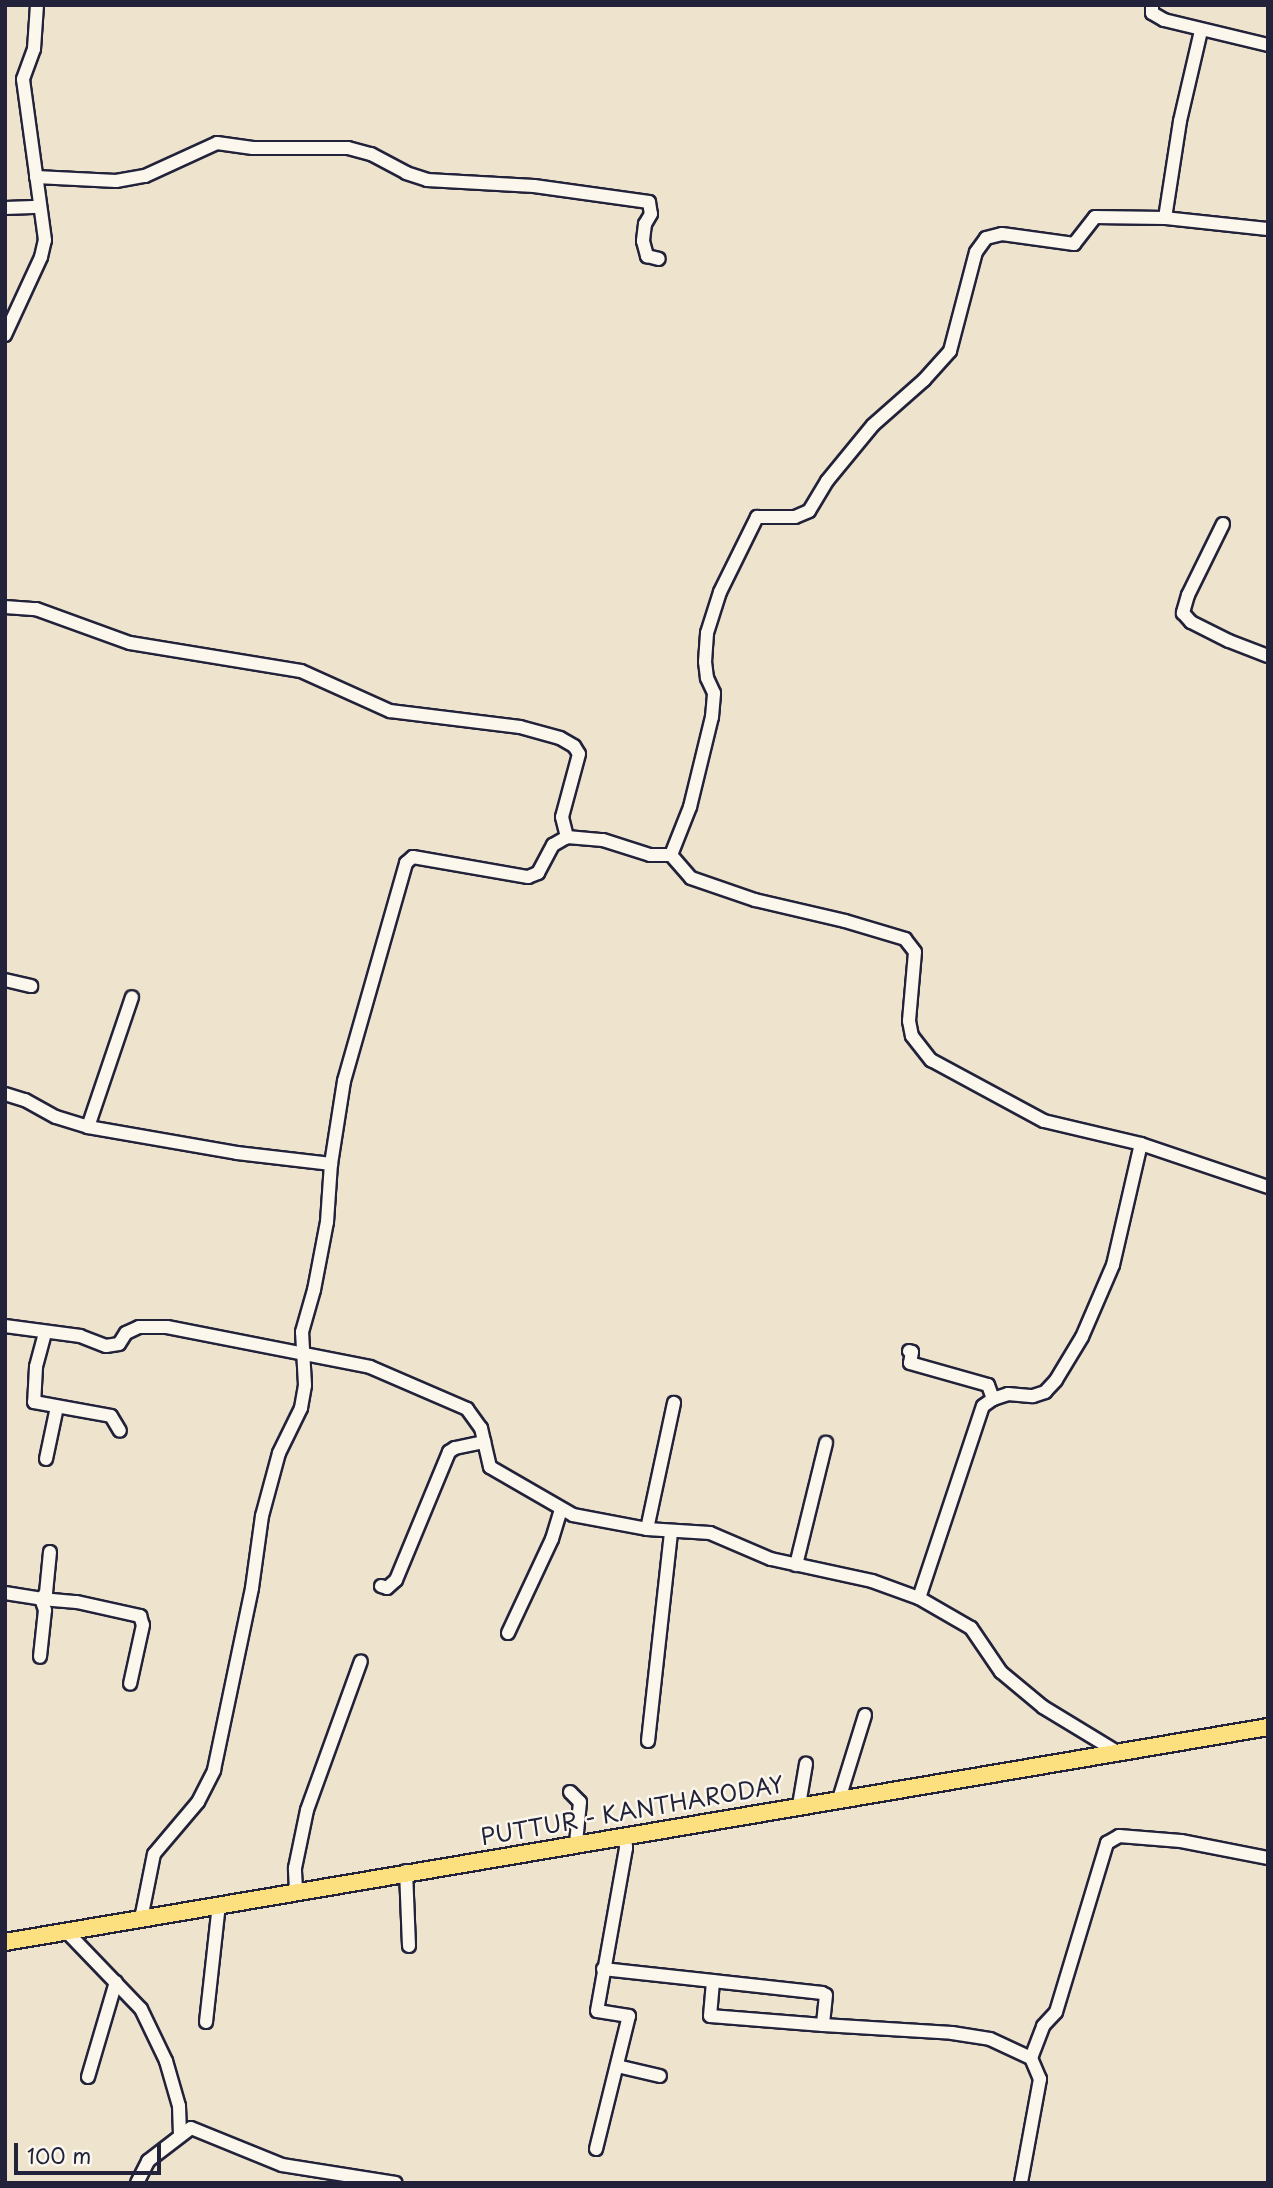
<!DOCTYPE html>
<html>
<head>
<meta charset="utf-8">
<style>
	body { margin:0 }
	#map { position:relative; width:1273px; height:2188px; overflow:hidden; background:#eee3cd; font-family:"Playpen Sans",sans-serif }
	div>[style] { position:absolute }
	.roads { filter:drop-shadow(2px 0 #22223b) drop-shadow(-2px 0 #22223b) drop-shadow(0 2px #22223b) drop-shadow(0 -2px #22223b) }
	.minor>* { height:12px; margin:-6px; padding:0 6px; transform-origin:6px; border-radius:6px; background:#fbf7ec }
	.major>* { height:16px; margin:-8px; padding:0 8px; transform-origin:8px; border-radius:8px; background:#fce080 }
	span { translate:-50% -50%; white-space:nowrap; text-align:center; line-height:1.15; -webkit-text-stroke:5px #fbf7ec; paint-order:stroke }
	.street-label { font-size:23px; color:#22223b }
	.frame { position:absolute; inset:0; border:7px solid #22223b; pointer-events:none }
	.scale { position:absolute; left:14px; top:2143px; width:147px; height:32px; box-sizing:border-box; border:4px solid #22223b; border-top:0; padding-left:9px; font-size:21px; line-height:24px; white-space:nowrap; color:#22223b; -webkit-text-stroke:5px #fbf7ec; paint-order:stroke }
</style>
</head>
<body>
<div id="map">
	<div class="roads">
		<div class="minor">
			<i style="left:1152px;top:5px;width:8px;rotate:90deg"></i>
			<i style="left:1152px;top:13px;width:14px;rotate:30deg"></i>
			<i style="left:1164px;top:20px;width:107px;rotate:13.5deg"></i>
			<i style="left:36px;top:177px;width:80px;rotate:2.9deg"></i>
			<i style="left:116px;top:181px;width:29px;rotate:-10deg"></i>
			<i style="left:145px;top:176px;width:79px;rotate:-24.6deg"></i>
			<i style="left:217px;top:143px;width:36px;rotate:8deg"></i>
			<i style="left:253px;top:148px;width:95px"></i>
			<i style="left:348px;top:148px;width:24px;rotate:15deg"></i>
			<i style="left:371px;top:154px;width:40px;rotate:28deg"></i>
			<i style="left:406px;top:173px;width:22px;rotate:18deg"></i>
			<i style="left:427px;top:180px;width:107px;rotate:3.2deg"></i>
			<i style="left:534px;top:186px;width:116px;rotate:7.9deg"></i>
			<i style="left:649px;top:202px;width:12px;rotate:81deg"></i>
			<i style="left:651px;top:214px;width:12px;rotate:121deg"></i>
			<i style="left:645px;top:224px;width:17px;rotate:97deg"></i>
			<i style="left:643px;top:241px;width:16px;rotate:75deg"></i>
			<i style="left:647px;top:256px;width:12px;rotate:14deg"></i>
			<i style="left:5px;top:208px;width:35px;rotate:-2deg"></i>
			<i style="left:1165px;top:218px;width:104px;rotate:6.1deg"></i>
			<i style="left:5px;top:335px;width:86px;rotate:-65.2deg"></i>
			<i style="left:41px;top:257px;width:17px;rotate:-77deg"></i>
			<i style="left:45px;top:240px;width:162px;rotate:-97.8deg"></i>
			<i style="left:23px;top:79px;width:32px;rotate:-70deg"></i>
			<i style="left:34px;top:49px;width:44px;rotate:-86.1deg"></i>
			<i style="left:1223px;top:524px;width:79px;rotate:116.2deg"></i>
			<i style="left:1188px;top:595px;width:19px;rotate:106deg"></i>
			<i style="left:1183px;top:613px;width:12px;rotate:48deg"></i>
			<i style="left:1191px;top:622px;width:42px;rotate:26.6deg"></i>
			<i style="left:1229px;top:641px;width:42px;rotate:21deg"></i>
			<i style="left:5px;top:607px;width:31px;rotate:4deg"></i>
			<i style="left:36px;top:609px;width:100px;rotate:19.9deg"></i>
			<i style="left:130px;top:643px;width:173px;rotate:9.3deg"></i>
			<i style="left:301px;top:671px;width:98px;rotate:24.2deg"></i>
			<i style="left:390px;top:711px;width:131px;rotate:7deg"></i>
			<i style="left:520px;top:727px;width:41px;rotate:15.4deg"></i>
			<i style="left:560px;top:738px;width:16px;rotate:30deg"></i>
			<i style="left:574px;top:746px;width:9px;rotate:58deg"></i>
			<i style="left:579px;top:754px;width:65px;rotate:105.1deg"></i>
			<i style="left:562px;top:817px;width:21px;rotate:76deg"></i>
			<i style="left:671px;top:855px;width:30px;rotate:49deg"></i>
			<i style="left:691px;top:878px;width:68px;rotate:19deg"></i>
			<i style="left:755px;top:900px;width:92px;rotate:13.1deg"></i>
			<i style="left:845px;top:921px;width:63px;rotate:16.7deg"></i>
			<i style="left:905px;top:939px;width:16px;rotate:52deg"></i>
			<i style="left:915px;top:952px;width:69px;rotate:95deg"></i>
			<i style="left:909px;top:1021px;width:15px;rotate:79deg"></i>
			<i style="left:912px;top:1036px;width:31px;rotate:52deg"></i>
			<i style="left:931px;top:1060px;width:128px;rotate:28.4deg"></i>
			<i style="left:1044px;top:1121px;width:100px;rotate:13.3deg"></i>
			<i style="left:1141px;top:1144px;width:134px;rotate:18.7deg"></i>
			<i style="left:5px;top:980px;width:27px;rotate:13deg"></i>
			<i style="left:5px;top:1094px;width:21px;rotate:17deg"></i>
			<i style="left:25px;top:1100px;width:35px;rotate:29deg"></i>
			<i style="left:56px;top:1117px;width:34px;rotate:17deg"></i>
			<i style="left:88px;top:1127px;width:151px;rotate:9.9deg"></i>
			<i style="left:237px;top:1153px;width:95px;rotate:6.7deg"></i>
			<i style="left:88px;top:1127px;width:137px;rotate:-71.3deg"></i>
			<i style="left:5px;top:1326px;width:76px;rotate:7.6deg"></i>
			<i style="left:80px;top:1336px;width:28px;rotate:21deg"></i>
			<i style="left:106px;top:1346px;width:13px;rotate:-9deg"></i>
			<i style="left:119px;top:1344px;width:13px;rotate:-58deg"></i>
			<i style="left:126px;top:1333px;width:14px;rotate:-25deg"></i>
			<i style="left:139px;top:1327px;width:28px"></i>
			<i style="left:167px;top:1327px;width:207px;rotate:11.1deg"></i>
			<i style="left:370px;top:1367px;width:106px;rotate:23.4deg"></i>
			<i style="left:467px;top:1409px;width:24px;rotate:54deg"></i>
			<i style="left:481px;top:1428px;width:40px;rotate:77deg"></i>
			<i style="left:490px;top:1467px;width:96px;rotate:30deg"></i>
			<i style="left:573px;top:1515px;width:75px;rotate:10.7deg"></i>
			<i style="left:647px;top:1529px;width:63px;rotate:3.6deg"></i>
			<i style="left:710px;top:1533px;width:66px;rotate:23.1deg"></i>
			<i style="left:771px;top:1559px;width:103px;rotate:12.3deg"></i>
			<i style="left:872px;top:1581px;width:50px;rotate:19.9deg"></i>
			<i style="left:919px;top:1598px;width:60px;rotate:30deg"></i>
			<i style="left:971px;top:1628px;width:53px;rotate:55.7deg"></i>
			<i style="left:1001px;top:1672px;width:55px;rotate:39.8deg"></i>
			<i style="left:1043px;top:1707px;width:87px;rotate:31.3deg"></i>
			<i style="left:45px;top:1333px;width:35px;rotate:105deg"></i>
			<i style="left:36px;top:1367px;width:35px;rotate:93deg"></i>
			<i style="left:34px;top:1402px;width:78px;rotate:10.3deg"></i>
			<i style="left:111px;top:1416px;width:17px;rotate:59deg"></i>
			<i style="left:909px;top:1351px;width:3px;rotate:18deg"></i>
			<i style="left:912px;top:1352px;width:11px;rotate:100deg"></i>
			<i style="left:910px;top:1363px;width:81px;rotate:15.8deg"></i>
			<i style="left:988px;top:1385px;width:15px;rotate:70deg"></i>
			<i style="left:46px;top:1459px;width:53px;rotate:-78.1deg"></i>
			<i style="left:647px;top:1529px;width:129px;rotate:-77.9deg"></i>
			<i style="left:50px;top:1552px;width:41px;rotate:95.6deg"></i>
			<i style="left:46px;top:1593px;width:8px;rotate:130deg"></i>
			<i style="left:41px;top:1599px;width:36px;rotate:5deg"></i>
			<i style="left:77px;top:1602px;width:65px;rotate:12.5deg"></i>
			<i style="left:140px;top:1616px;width:9px;rotate:72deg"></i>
			<i style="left:143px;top:1625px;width:60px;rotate:102.4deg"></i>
			<i style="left:796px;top:1565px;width:126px;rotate:-76.2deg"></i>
			<i style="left:381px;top:1586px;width:6px;rotate:18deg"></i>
			<i style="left:387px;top:1588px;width:12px;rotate:-42deg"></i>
			<i style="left:396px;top:1580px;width:139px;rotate:-67.5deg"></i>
			<i style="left:449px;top:1452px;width:7px;rotate:-34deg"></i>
			<i style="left:455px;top:1448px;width:30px;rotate:-12deg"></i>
			<i style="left:5px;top:1593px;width:36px;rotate:9deg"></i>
			<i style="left:41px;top:1599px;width:12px;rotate:70deg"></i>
			<i style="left:45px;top:1610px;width:47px;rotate:96.1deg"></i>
			<i style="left:919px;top:1598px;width:202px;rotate:-71.6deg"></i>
			<i style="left:983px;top:1406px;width:12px;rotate:-35deg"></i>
			<i style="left:993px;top:1399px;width:16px;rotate:-18deg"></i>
			<i style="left:1008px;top:1394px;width:25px;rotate:5deg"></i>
			<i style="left:1033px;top:1396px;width:13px;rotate:-18deg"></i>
			<i style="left:1045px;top:1392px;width:16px;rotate:-47deg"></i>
			<i style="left:1056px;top:1380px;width:50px;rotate:-58.8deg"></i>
			<i style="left:1082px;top:1337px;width:78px;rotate:-66.7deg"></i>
			<i style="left:1113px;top:1265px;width:124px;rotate:-77deg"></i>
			<i style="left:508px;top:1633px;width:104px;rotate:-64.9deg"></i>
			<i style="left:552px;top:1539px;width:31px;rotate:-73deg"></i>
			<i style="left:648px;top:1741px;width:211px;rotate:-83.7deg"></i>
			<i style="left:570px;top:1792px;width:14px;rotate:45deg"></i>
			<i style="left:580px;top:1802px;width:41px;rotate:95.6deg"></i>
			<i style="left:839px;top:1799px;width:88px;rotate:-72.8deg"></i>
			<i style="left:799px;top:1805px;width:42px;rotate:-80.3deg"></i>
			<i style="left:406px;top:1871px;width:75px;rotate:87.7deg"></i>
			<i style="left:296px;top:1890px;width:22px;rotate:-93deg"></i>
			<i style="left:295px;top:1868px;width:59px;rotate:-78.3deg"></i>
			<i style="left:307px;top:1810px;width:158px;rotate:-70.1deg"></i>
			<i style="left:141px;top:1919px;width:66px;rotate:-78.7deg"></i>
			<i style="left:154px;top:1854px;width:68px;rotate:-49.8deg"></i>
			<i style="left:198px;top:1802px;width:36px;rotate:-63deg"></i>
			<i style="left:214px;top:1770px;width:186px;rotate:-78.2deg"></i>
			<i style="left:252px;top:1588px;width:73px;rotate:-82.1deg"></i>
			<i style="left:262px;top:1516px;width:65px;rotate:-74.9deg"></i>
			<i style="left:279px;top:1453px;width:50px;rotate:-63.9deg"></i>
			<i style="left:301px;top:1408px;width:23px;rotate:-80deg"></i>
			<i style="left:305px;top:1385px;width:53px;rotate:-93.2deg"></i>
			<i style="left:302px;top:1332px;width:44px;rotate:-74.1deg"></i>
			<i style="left:314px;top:1290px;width:69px;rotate:-79.2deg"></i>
			<i style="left:327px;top:1222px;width:58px;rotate:-86.1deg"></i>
			<i style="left:331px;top:1164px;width:84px;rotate:-81.1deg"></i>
			<i style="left:344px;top:1081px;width:227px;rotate:-74.1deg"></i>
			<i style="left:406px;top:863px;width:9px;rotate:-41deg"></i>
			<i style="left:413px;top:857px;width:117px;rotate:9.9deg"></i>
			<i style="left:528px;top:877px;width:11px;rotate:-22deg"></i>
			<i style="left:538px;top:873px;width:32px;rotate:-62deg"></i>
			<i style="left:553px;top:845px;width:16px;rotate:-30deg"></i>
			<i style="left:567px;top:837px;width:36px;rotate:5deg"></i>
			<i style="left:603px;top:840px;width:49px;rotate:17.7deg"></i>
			<i style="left:650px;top:855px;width:21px"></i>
			<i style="left:671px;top:855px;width:52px;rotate:-68.4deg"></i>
			<i style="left:690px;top:807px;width:93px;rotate:-76.3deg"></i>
			<i style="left:712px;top:717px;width:24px;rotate:-85deg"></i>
			<i style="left:714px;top:693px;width:17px;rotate:-115deg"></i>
			<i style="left:707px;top:678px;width:16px;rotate:-97deg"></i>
			<i style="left:705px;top:662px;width:29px;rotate:-86deg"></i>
			<i style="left:707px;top:633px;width:43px;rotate:-72.4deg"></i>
			<i style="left:720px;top:592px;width:84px;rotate:-63.7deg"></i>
			<i style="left:757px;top:517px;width:38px"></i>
			<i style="left:795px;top:517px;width:15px;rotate:-23deg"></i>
			<i style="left:809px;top:511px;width:35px;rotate:-59deg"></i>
			<i style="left:827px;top:481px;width:72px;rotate:-50.6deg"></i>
			<i style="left:873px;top:425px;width:68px;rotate:-41.4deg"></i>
			<i style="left:924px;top:380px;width:39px;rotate:-48deg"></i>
			<i style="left:950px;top:351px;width:102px;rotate:-75.3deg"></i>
			<i style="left:976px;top:252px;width:17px;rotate:-54deg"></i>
			<i style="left:986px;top:238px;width:16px;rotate:-14deg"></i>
			<i style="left:1002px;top:234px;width:73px;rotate:7.9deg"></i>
			<i style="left:1074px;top:244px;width:34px;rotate:-52deg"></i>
			<i style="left:1095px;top:217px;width:70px;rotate:0.8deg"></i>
			<i style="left:1165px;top:218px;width:98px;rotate:-81.2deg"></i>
			<i style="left:1180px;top:121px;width:92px;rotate:-76.9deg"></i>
			<i style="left:66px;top:1931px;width:108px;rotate:46.1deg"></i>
			<i style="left:141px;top:2009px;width:58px;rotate:64.3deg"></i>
			<i style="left:166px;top:2061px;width:47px;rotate:73.9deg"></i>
			<i style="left:179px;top:2106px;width:30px;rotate:88deg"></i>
			<i style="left:603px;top:1969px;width:111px;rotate:6.2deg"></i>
			<i style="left:713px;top:1981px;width:110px;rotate:6.3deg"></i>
			<i style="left:822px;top:1993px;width:4px;rotate:27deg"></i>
			<i style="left:826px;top:1995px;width:30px;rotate:96deg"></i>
			<i style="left:823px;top:2025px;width:113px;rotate:-175.4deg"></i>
			<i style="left:710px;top:2016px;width:35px;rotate:-85deg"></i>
			<i style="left:206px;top:2022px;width:118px;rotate:-83.7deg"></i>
			<i style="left:823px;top:2025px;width:129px;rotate:3.5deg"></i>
			<i style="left:952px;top:2033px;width:38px;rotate:9deg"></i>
			<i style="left:990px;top:2039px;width:45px;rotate:24.9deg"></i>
			<i style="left:1031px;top:2058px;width:23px;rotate:67deg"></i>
			<i style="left:1040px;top:2079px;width:106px;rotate:100.4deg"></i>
			<i style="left:1031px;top:2058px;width:34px;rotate:-69deg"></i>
			<i style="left:1043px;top:2026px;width:19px;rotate:-47deg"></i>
			<i style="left:1056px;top:2012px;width:177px;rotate:-73.2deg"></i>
			<i style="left:1107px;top:1843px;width:14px;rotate:-30deg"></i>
			<i style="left:1119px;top:1836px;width:62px;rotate:4.6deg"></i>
			<i style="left:1181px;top:1841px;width:89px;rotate:11.1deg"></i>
			<i style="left:617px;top:2066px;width:44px;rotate:13.1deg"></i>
			<i style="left:88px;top:2077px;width:99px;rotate:-73.6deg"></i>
			<i style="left:596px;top:2149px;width:137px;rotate:-76.1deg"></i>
			<i style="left:629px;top:2016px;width:32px;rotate:-171deg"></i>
			<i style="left:597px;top:2011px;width:166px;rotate:-79.9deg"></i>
			<i style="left:626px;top:1848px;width:13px;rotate:-94deg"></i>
			<i style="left:137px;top:2183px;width:25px;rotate:-63deg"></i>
			<i style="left:148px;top:2161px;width:54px;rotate:-37.5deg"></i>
			<i style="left:191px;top:2128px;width:98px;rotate:22.1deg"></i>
			<i style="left:282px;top:2165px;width:115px;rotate:9deg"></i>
		</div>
		<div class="major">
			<i style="left:5px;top:1942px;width:1281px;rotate:-9.66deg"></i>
		</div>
	</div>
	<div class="street-label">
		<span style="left:632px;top:1810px;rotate:-10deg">PUTTUR - KANTHARODAY</span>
	</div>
	<div class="frame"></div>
	<div class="scale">100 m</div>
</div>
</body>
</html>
